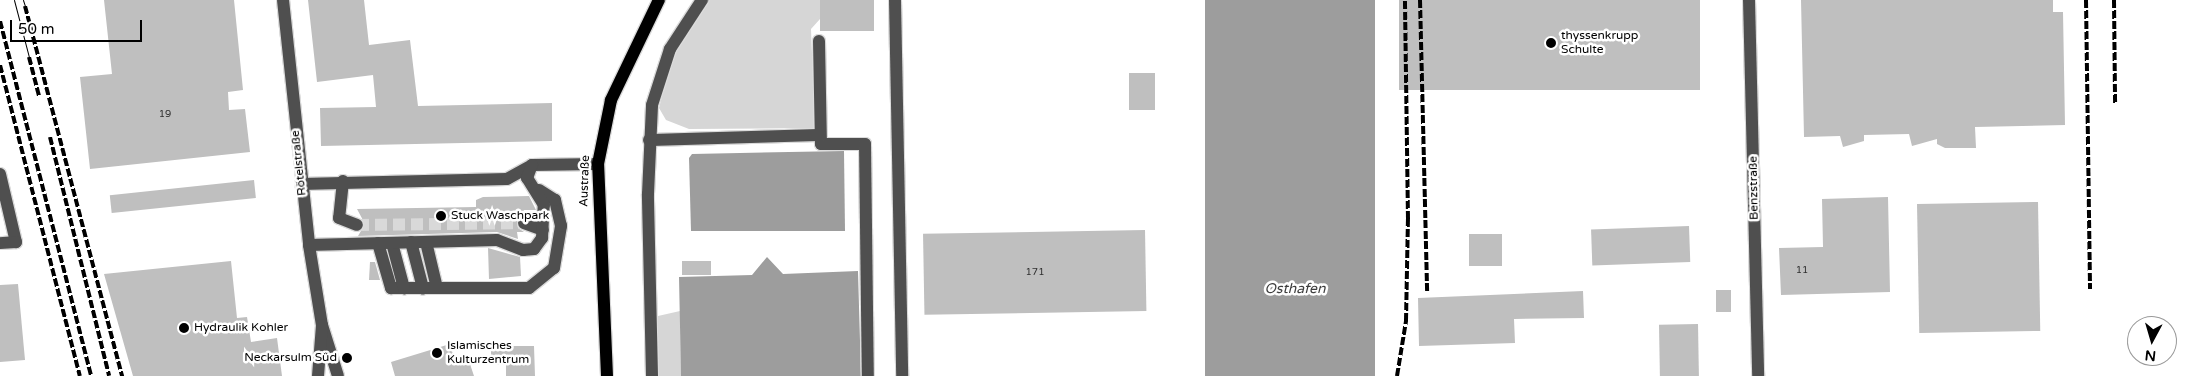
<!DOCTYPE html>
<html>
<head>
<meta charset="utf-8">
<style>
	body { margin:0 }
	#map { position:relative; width:2187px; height:376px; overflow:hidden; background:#fff; font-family:"Varela Round",sans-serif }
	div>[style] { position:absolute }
	.green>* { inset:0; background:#d6d6d6 }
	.water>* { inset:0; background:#9d9d9d; transform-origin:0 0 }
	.building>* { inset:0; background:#bfbfbf; transform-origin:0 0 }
	.minor-tunnel>* { height:12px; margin-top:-6px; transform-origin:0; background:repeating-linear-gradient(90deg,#d9d9d9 0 12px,transparent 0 18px) }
	.roads { filter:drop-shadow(1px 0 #dbdbdb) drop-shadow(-1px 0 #dbdbdb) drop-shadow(0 1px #dbdbdb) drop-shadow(0 -1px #dbdbdb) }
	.minor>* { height:12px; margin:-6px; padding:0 6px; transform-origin:6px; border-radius:6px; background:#4f4f4f }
	.major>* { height:12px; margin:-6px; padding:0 6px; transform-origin:6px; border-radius:6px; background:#000 }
	.tram>* { height:1px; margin:-0.5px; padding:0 0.5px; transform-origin:0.5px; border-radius:0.5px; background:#000 }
	.rail>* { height:4px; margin-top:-2px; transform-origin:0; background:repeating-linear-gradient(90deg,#000 0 8px,transparent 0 10.5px) }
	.dots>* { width:14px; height:14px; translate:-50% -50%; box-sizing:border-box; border:2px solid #fff; border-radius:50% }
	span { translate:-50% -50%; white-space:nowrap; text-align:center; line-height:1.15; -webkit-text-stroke:5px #fff; paint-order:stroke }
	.number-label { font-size:10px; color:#303030 }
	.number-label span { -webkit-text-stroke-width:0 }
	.poi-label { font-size:12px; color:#000 }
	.left { translate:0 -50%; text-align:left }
	.right { translate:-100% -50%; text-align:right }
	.street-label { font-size:12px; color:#000 }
	.water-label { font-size:14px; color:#3e3e3e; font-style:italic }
	.north { position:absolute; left:2127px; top:316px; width:50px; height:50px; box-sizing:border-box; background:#fff; border:1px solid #999; border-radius:50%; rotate:186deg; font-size:14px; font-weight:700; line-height:20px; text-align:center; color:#000 }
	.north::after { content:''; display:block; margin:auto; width:18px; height:22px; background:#000; clip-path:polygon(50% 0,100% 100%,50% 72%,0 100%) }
	.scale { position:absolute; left:10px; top:20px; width:132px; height:22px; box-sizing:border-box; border:2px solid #000; border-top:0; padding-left:6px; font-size:15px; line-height:18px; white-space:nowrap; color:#000; -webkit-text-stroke:4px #fff; paint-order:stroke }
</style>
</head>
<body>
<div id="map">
	<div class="green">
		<i style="clip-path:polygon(709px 0,820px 0,820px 19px,811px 29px,815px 128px,689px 129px,666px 120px,659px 108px,672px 56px)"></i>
		<i style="clip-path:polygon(680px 311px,681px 376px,657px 376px,658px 316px)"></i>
	</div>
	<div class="water">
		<i style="left:1205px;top:0;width:170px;height:376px"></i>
		<i style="clip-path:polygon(844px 151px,845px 231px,691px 231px,689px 158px,692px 154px)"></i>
		<i style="clip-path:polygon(767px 257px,783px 274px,858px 271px,861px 376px,681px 376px,679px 277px,752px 275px)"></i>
	</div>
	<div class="building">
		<i style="clip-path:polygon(104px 0,234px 0,243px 90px,228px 92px,229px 110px,245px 109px,250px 152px,90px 169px,80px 77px,112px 74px)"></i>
		<i style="clip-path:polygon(308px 0,364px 0,369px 45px,410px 40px,418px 106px,552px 103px,552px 141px,321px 146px,320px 108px,376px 107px,373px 75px,317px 82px)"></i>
		<i style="left:820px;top:0;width:54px;height:31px"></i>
		<i style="left:1399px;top:0;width:301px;height:90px"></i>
		<i style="clip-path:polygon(1801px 0,2053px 0,2053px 12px,2063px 12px,2065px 125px,1975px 127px,1976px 148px,1945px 148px,1937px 144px,1937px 139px,1912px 146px,1909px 134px,1864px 135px,1864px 141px,1843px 147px,1840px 136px,1804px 137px)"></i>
		<i style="left:1129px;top:73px;width:26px;height:37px"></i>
		<i style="left:254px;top:180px;width:18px;height:145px;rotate:84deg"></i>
		<i style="clip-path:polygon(529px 196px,536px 210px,524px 210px,517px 220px,518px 228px,524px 232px,517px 232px,518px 239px,497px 232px,358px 236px,365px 224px,357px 209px,476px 207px,476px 200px,483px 197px)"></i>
		<i style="clip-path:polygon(1888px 197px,1890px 292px,1781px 295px,1779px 248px,1823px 247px,1822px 199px)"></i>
		<i style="left:2038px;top:202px;width:129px;height:121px;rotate:89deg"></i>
		<i style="left:1689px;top:226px;width:36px;height:98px;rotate:88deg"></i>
		<i style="left:1145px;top:230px;width:81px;height:222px;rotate:89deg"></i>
		<i style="left:1469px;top:234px;width:33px;height:32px"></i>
		<i style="clip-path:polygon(488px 248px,520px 257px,521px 276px,489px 279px)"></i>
		<i style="clip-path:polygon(231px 261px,237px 318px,247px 317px,251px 342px,277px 338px,282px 376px,133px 376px,104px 274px)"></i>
		<i style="left:682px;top:261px;width:29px;height:14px"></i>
		<i style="clip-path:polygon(370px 262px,375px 262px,380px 280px,369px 280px)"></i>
		<i style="clip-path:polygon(18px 284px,25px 360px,0 362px,0 285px)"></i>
		<i style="left:1716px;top:290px;width:15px;height:22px"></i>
		<i style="clip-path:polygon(1583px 291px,1584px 318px,1514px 319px,1515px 343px,1419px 346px,1418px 298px)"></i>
		<i style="left:1698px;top:324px;width:52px;height:39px;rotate:89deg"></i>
		<i style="clip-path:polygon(450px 344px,456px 365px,469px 361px,474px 376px,395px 376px,391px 362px)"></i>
		<i style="clip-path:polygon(491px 346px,534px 346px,535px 376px,506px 376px,506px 365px,491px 365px)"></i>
	</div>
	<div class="minor-tunnel">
		<i style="left:357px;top:225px;width:167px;rotate:-0.7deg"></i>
	</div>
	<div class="roads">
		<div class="minor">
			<i style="left:283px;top:0;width:246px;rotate:83.9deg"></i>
			<i style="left:309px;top:245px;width:81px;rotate:80.8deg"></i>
			<i style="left:322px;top:325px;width:53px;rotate:72.6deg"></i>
			<i style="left:895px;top:0;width:376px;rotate:88.9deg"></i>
			<i style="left:1749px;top:0;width:376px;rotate:88.6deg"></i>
			<i style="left:819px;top:41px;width:103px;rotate:88.9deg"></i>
			<i style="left:821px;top:144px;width:44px"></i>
			<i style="left:865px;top:144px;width:232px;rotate:89.3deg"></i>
			<i style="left:649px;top:140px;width:171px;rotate:-1.7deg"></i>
			<i style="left:0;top:174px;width:70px;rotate:76.8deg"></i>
			<i style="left:16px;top:242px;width:16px;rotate:176deg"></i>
			<i style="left:343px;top:181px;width:37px;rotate:96deg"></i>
			<i style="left:339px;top:218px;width:19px;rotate:21deg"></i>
			<i style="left:301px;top:184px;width:206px;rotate:-1.4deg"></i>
			<i style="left:507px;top:179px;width:29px;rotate:-29deg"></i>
			<i style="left:532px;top:165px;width:66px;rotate:-0.9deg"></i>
			<i style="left:524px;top:223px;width:20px;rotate:20deg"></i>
			<i style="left:411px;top:242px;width:48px;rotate:75.4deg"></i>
			<i style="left:426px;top:242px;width:47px;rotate:76.6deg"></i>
			<i style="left:378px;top:243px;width:47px;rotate:73.9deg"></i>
			<i style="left:391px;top:288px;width:138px"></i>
			<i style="left:529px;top:288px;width:32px;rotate:-39deg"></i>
			<i style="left:554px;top:268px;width:43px;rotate:-80.5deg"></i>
			<i style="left:561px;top:226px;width:27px;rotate:-103deg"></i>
			<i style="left:555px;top:200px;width:19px;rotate:-148deg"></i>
			<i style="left:392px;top:243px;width:47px;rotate:75.1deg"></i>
			<i style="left:309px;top:245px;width:188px;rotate:-1.5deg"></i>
			<i style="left:497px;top:240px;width:28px;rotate:21deg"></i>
			<i style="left:523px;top:250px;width:11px;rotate:-5deg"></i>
			<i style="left:534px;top:249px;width:14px;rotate:-54deg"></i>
			<i style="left:542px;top:238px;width:33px;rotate:-87deg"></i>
			<i style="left:544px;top:205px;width:32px;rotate:-122deg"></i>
			<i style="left:527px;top:178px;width:14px;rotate:-69deg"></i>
			<i style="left:318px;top:376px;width:51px;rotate:-85.5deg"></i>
			<i style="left:652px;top:376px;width:182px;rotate:-91.3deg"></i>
			<i style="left:648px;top:194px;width:89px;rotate:-87.4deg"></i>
			<i style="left:652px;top:105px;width:59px;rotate:-72.2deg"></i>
			<i style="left:670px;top:49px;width:59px;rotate:-56.9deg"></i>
		</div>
		<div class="major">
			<i style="left:607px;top:376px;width:212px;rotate:-92.4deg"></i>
			<i style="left:598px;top:164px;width:65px;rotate:-78.5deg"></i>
			<i style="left:611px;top:100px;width:111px;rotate:-64.4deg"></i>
		</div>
	</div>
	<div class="tram">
		<i style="left:14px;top:0;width:59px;rotate:75.3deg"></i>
		<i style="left:23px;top:0;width:6px;rotate:72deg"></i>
	</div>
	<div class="rail">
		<i style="left:1420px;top:0;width:292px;rotate:88.6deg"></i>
		<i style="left:2086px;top:0;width:289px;rotate:89.2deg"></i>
		<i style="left:2114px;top:0;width:104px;rotate:89.4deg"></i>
		<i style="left:25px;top:6px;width:383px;rotate:75.3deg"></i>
		<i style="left:0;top:21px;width:366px;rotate:75.6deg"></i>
		<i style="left:29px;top:57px;width:40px;rotate:75.6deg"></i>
		<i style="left:0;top:65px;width:321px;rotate:75.6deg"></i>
		<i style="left:50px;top:137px;width:246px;rotate:76.1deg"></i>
		<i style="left:1397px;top:376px;width:56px;rotate:-80.7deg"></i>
		<i style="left:1406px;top:321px;width:102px;rotate:-88.9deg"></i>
		<i style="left:1408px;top:219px;width:219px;rotate:-90.8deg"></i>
	</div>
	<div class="dots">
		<i style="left:1551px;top:43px;background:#000"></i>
		<i style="left:441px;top:216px;background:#000"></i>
		<i style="left:184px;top:328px;background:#000"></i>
		<i style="left:437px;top:353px;background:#000"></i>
		<i style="left:347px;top:358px;background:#000"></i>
	</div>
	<div class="number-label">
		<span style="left:165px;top:115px">19</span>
		<span style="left:1802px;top:271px">11</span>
		<span style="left:1035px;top:273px">171</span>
	</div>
	<div class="poi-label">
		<span class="left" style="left:1561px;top:43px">thyssenkrupp<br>Schulte</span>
		<span class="left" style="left:451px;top:216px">Stuck Waschpark</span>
		<span class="left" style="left:194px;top:328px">Hydraulik Kohler</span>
		<span class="left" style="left:447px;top:353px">Islamisches<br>Kulturzentrum</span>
		<span class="right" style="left:337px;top:358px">Neckarsulm Süd</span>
	</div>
	<div class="street-label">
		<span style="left:299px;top:163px;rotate:-96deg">Rötelstraße</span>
		<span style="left:585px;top:181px;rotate:-88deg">Austraße</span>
		<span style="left:1754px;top:188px;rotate:-91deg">Benzstraße</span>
	</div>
	<div class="water-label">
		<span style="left:1295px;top:289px">Osthafen</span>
	</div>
	<div class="north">N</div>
	<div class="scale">50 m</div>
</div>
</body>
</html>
